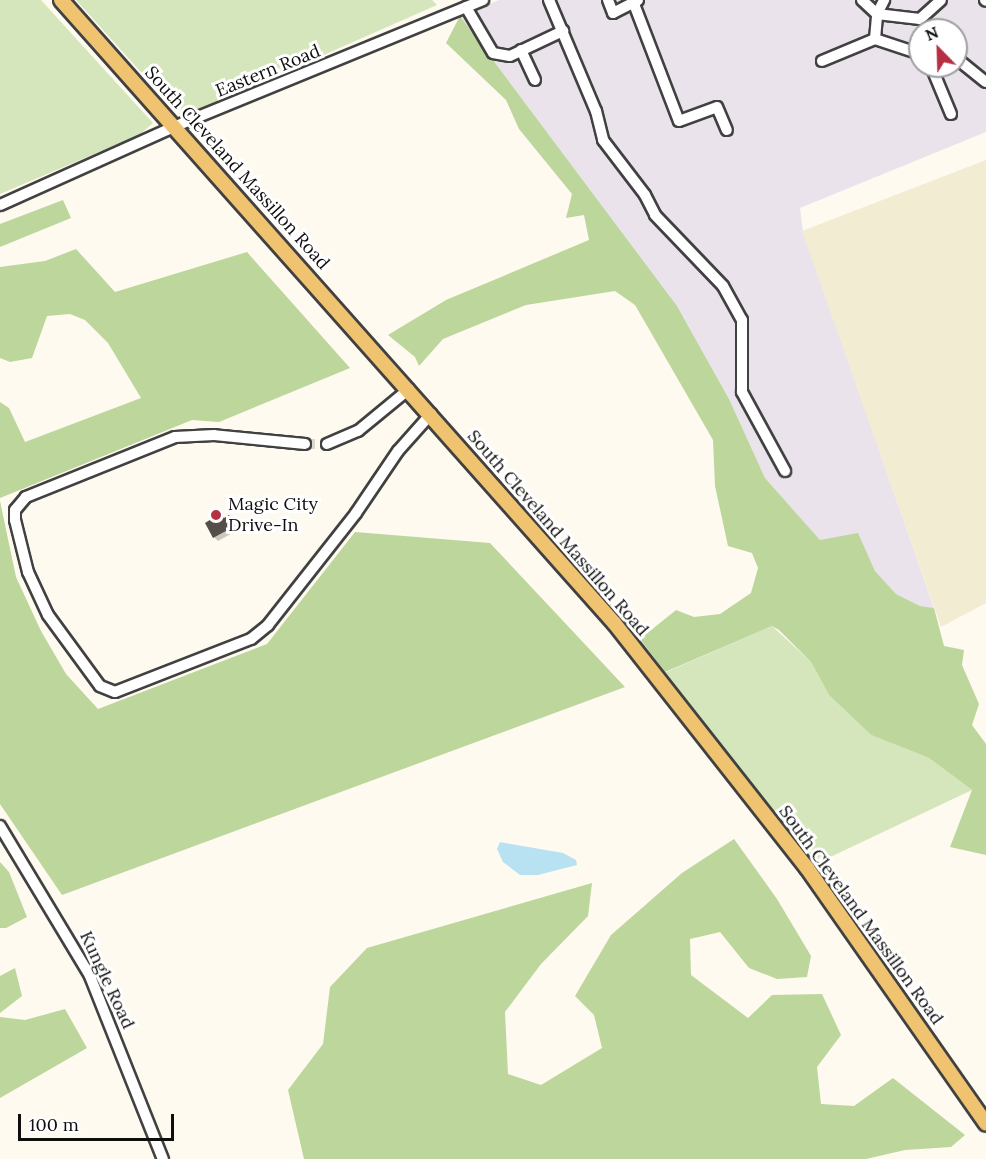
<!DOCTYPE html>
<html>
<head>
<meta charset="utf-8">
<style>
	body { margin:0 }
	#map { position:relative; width:986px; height:1159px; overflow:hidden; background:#fefaf0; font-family:Lora,serif }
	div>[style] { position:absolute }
	.industrial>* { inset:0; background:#eae3ec }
	.farmland>* { inset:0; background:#f2ecd2 }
	.green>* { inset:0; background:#d6e6bc }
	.forest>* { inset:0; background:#bcd69c }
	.water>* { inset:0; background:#b8e2f2 }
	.shadow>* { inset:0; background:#0003 }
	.building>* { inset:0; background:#564e4b }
	.minor-tunnel>* { height:10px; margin-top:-5px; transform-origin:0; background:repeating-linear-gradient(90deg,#dad7ce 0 10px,transparent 0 15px) }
	.roads { filter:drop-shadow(2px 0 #414141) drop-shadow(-2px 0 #414141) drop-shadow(0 2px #414141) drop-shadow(0 -2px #414141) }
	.minor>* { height:10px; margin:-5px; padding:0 5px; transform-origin:5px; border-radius:5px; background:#fff }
	.major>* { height:14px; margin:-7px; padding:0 7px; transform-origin:7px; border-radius:7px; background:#efc370 }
	.dots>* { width:16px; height:16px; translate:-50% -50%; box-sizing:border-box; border:3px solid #fff; border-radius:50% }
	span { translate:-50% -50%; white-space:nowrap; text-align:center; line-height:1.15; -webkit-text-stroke:6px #fff; paint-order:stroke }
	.street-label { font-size:18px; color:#0e0e0e }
	.poi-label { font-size:18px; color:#0e0e0e }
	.left { translate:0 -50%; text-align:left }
	.north { position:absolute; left:908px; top:18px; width:60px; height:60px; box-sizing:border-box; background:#fff; border:2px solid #9f9f9f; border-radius:50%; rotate:337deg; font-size:16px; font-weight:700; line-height:24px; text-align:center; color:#0e0e0e }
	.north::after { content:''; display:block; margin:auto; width:21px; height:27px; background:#b53043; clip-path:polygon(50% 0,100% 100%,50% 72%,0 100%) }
	.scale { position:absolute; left:18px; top:1114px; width:156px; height:27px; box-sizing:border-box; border:3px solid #0e0e0e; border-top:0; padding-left:8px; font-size:18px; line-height:21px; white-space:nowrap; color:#0e0e0e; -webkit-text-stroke:4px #fff; paint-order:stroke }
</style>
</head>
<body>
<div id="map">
	<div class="industrial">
		<i style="clip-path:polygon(evenodd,499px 0,986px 0,986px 132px,800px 208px,803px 231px,934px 608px,920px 606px,896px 594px,875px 571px,858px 534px,820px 540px,765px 478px,729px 399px,677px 306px,460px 16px,499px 0,920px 30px,956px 30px,956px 66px,920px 66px,920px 30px)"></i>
	</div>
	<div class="farmland">
		<i style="clip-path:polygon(986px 160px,986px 603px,941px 627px,802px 231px)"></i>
	</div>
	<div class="green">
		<i style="clip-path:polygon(0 0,41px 0,153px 123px,139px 135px,0 194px)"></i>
		<i style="clip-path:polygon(76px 0,432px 0,437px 5px,197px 111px,175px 110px)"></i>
		<i style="clip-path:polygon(772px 626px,811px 662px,829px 695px,871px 735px,929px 758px,972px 790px,807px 868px,657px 676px)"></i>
	</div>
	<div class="forest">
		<i style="clip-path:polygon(460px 16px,677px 306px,729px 399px,765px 478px,820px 540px,858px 533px,875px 571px,896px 594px,920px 606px,934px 608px,944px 646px,964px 650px,962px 665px,979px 704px,972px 725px,986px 744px,986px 855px,950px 847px,972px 790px,929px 758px,871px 735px,829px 695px,811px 662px,779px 630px,772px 626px,665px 672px,640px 639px,676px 610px,694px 617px,720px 614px,751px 593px,758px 568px,752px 553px,728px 546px,715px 486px,713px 440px,635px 305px,615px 291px,526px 305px,443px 339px,419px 366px,415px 357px,388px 335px,446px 300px,589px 240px,584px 215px,566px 218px,572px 194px,519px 129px,506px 100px,446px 43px)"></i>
		<i style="clip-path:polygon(63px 200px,71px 218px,0 247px,0 224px)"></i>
		<i style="clip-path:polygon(76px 249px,115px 292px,247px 252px,350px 368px,219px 422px,192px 420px,0 498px,0 402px,9px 408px,25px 442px,141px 398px,108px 343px,85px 320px,70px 314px,47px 316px,32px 358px,10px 362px,0 358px,0 267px,45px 261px)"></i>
		<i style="clip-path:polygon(0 501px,16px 577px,41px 631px,66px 674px,98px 709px,267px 644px,355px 532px,490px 543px,625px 687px,62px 895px,0 804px)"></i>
		<i style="clip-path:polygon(734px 839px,777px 899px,811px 956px,807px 977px,777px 979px,749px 968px,720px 932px,690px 939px,691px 975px,748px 1018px,772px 995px,822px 994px,841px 1035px,817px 1067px,821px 1104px,854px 1106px,893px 1078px,965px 1135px,951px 1147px,905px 1150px,866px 1159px,304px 1159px,288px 1090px,323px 1044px,330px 987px,367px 948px,592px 883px,588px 916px,541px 964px,505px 1012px,508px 1074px,541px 1085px,602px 1048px,594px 1015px,575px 996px,611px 935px,682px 873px)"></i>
		<i style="clip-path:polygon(0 862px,9px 872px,27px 917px,6px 928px,0 928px)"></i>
		<i style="clip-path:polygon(15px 968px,22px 996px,0 1013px,0 976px)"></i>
		<i style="clip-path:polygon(65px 1009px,87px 1048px,0 1098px,0 1017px,25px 1020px)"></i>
	</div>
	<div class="water">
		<i style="clip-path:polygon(500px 842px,563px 853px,576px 860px,577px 865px,538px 875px,520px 875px,503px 862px,497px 849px)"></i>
	</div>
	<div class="shadow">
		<i style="clip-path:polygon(229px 517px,238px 530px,218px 541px,214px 537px)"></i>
	</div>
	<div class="building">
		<i style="clip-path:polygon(221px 513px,224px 518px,229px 515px,235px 526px,213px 538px,205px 523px)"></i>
	</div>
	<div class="minor-tunnel">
		<i style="left:305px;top:444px;width:22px"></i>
	</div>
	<div class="roads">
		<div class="minor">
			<i style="left:549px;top:0;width:121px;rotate:67.1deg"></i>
			<i style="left:596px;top:111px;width:30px;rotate:76deg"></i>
			<i style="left:603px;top:140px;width:69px;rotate:52.6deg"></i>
			<i style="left:645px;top:195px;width:22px;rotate:63deg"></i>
			<i style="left:655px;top:215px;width:98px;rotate:46.2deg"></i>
			<i style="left:723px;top:286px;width:39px;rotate:61deg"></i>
			<i style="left:742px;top:320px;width:72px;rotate:90deg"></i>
			<i style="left:742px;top:392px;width:90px;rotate:61.4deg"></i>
			<i style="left:608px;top:0;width:14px;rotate:69deg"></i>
			<i style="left:613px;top:13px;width:28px;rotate:-27deg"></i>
			<i style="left:862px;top:0;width:21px;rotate:43deg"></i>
			<i style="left:985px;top:0;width:1px;rotate:45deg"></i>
			<i style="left:634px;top:4px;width:125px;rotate:69deg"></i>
			<i style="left:679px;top:121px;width:40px;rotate:-20.2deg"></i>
			<i style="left:717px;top:107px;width:25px;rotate:67deg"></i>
			<i style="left:466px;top:7px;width:53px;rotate:59.6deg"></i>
			<i style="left:493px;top:53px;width:17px;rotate:10deg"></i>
			<i style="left:510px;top:56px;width:59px;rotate:-25.3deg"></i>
			<i style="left:877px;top:14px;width:43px;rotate:6.6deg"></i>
			<i style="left:920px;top:19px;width:28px;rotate:-42deg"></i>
			<i style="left:875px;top:39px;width:47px;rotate:18.4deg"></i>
			<i style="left:521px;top:50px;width:33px;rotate:65deg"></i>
			<i style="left:956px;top:58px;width:38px;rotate:39deg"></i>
			<i style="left:822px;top:61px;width:57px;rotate:-22.5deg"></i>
			<i style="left:875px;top:39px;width:25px;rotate:-85deg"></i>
			<i style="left:877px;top:14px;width:16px;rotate:-63deg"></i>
			<i style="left:931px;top:66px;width:52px;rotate:67.4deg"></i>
			<i style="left:0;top:205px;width:193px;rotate:-24.2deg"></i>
			<i style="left:176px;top:126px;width:332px;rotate:-22.3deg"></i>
			<i style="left:305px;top:444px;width:91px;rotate:-174.4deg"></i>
			<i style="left:214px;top:435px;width:39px;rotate:177deg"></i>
			<i style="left:175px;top:437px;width:161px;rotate:158.1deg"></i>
			<i style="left:26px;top:497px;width:17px;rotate:130deg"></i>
			<i style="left:15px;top:510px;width:10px;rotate:90deg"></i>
			<i style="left:15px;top:520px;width:54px;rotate:76deg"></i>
			<i style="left:28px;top:572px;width:47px;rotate:65.1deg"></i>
			<i style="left:48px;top:615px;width:88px;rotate:53.8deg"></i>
			<i style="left:100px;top:686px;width:16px;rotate:22deg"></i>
			<i style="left:115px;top:692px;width:146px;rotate:-21.3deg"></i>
			<i style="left:251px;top:639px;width:22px;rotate:-39deg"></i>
			<i style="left:268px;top:625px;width:142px;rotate:-51.8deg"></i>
			<i style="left:356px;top:513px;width:75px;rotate:-55.9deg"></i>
			<i style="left:398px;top:451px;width:50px;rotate:-48.3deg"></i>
			<i style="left:327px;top:444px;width:34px;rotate:-23deg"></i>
			<i style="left:358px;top:431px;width:66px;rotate:-39.5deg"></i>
			<i style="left:0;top:826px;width:175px;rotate:59deg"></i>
			<i style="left:90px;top:976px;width:197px;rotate:68.3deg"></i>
		</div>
		<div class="major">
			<i style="left:61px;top:0;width:834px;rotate:48.4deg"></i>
			<i style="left:615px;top:624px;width:310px;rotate:51.8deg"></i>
			<i style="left:807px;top:868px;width:312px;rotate:55deg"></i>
		</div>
	</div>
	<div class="dots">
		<i style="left:216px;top:515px;background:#b53043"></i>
	</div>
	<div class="street-label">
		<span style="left:268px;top:71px;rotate:-22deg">Eastern Road</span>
		<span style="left:237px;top:168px;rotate:48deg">South Cleveland Massillon Road</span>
		<span style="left:558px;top:533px;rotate:49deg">South Cleveland Massillon Road</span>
		<span style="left:861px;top:915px;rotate:54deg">South Cleveland Massillon Road</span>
		<span style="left:107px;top:980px;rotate:65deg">Kungle Road</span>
	</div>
	<div class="poi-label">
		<span class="left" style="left:228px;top:515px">Magic City<br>Drive-In</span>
	</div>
	<div class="north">N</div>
	<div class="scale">100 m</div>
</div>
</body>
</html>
